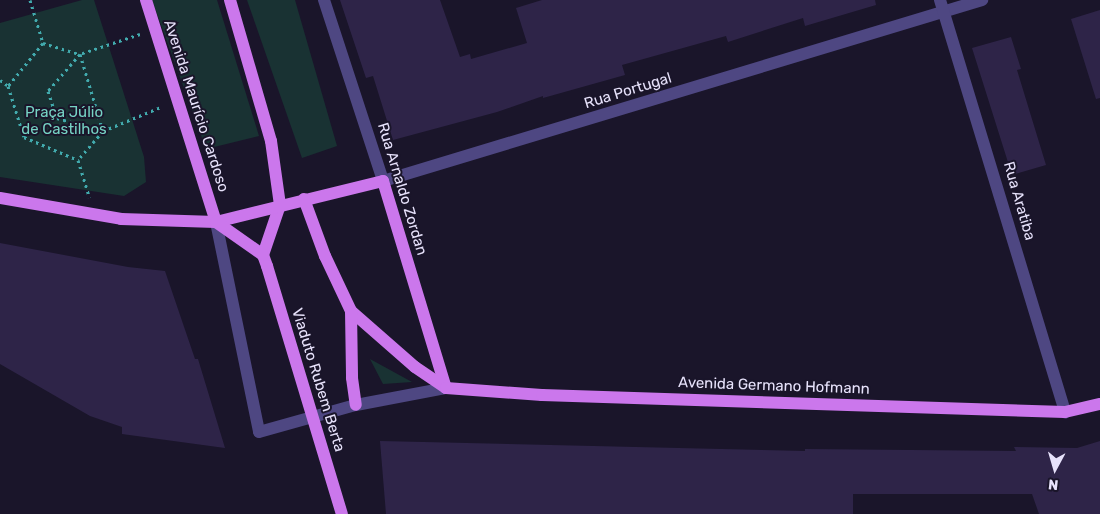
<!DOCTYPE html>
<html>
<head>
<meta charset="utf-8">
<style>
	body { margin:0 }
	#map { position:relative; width:1100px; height:514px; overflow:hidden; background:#1a152a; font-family:Rubik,sans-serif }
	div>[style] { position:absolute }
	.green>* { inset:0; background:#193233 }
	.building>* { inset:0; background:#2e2448 }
	.path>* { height:3px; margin-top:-1.5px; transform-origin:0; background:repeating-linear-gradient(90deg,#42abae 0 2.5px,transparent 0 6.5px) }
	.minor>* { height:12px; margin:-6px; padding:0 6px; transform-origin:6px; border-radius:6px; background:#4e4782 }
	.major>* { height:12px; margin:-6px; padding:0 6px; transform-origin:6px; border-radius:6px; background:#cb77ec }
	.major-bridge>* { height:12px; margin:-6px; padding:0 6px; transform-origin:6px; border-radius:6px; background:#cb77ec }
	span { translate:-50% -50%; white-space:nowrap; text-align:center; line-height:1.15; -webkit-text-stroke:4px #1a152a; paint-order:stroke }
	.street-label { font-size:15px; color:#e7e2fb }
	.park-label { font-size:15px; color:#76d3c4 }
	.north { position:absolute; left:1030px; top:444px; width:50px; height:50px; -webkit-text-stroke:4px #1a152a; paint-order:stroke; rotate:186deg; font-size:14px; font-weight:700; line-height:20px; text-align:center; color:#e7e2fb }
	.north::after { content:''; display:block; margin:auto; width:18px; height:22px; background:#e7e2fb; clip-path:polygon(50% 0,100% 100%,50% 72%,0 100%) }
</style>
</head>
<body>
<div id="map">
	<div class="green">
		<i style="clip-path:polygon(82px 0,94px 0,144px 157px,146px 182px,124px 196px,0 177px,0 23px)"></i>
		<i style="clip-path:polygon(152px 0,217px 0,259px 136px,206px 149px)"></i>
		<i style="clip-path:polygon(247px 0,295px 0,337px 146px,302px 158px)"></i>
		<i style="clip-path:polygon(370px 359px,412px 382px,383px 384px)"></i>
	</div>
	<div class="building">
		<i style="clip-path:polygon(340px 0,440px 0,460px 57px,470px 54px,471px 59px,527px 43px,516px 8px,542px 0,875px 0,876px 5px,805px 26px,803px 18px,728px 42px,726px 36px,622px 65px,625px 75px,543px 98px,543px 96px,497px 112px,393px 140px,373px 76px,366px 78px)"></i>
		<i style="clip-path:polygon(1100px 10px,1100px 98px,1096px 99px,1071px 19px)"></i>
		<i style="clip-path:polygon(1011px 37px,1021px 69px,1017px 70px,1046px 165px,1012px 175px,972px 48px)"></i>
		<i style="clip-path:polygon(0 243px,128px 267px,165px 271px,195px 359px,198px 359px,225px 448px,122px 434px,122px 427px,90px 416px,0 364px)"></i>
		<i style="clip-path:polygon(380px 441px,805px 451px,805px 449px,1016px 451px,1014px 447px,1077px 448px,1100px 441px,1100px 514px,1039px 514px,1032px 494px,853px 494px,853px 514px,386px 514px)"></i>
	</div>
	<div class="path">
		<i style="left:30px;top:0;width:45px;rotate:73.2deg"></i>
		<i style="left:140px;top:34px;width:63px;rotate:161.6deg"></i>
		<i style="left:80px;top:54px;width:49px;rotate:130.9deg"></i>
		<i style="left:48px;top:91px;width:28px;rotate:72deg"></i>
		<i style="left:57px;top:118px;width:48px;rotate:15.8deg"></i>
		<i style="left:103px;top:131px;width:63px;rotate:-22.5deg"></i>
		<i style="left:43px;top:43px;width:55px;rotate:129.1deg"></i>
		<i style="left:8px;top:86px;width:53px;rotate:72.6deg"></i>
		<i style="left:24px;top:137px;width:59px;rotate:23.1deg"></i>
		<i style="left:43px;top:43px;width:39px;rotate:17deg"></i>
		<i style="left:80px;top:54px;width:80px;rotate:73.4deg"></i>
		<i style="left:103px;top:131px;width:38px;rotate:131deg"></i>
		<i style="left:0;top:80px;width:9px;rotate:36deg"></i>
		<i style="left:78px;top:160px;width:39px;rotate:73deg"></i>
	</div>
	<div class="minor">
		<i style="left:324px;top:0;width:190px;rotate:71.9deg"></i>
		<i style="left:383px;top:181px;width:626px;rotate:-16.81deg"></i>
		<i style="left:940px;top:0;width:431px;rotate:73.1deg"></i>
		<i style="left:216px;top:222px;width:214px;rotate:78.4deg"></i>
		<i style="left:259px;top:432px;width:101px;rotate:-15.6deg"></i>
		<i style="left:356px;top:405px;width:92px;rotate:-10.7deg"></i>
	</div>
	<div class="major">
		<i style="left:146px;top:0;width:233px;rotate:72.5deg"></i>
		<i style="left:230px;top:0;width:147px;rotate:73.8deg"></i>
		<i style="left:271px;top:141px;width:65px;rotate:82deg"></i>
		<i style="left:280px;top:205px;width:53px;rotate:108.8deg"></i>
		<i style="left:263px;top:255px;width:12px;rotate:70deg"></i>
		<i style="left:0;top:198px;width:123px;rotate:9.8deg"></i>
		<i style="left:121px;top:219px;width:95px;rotate:1.8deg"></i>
		<i style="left:216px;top:222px;width:172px;rotate:-13.8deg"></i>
		<i style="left:383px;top:181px;width:216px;rotate:73.1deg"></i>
		<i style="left:304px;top:199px;width:61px;rotate:69.8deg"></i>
		<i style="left:325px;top:256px;width:61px;rotate:64.7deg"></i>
		<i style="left:351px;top:311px;width:85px;rotate:41.2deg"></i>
		<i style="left:415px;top:367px;width:37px;rotate:34deg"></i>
		<i style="left:446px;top:388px;width:96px;rotate:4.2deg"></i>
		<i style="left:542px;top:395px;width:523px;rotate:1.86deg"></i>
		<i style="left:1065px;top:412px;width:36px;rotate:-13deg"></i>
		<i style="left:216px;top:222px;width:57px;rotate:35.1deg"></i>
		<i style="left:351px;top:311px;width:67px;rotate:89.1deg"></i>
		<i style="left:352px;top:378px;width:27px;rotate:82deg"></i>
	</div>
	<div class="major-bridge">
		<i style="left:267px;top:266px;width:259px;rotate:73.2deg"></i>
	</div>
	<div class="street-label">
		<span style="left:628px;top:91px;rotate:-17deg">Rua Portugal</span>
		<span style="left:196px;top:106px;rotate:72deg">Avenida Maurício Cardoso</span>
		<span style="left:402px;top:189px;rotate:73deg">Rua Arnaldo Zordan</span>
		<span style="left:1019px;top:201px;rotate:74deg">Rua Aratiba</span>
		<span style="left:318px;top:380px;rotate:73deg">Viaduto Rubem Berta</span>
		<span style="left:774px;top:386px;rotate:2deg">Avenida Germano Hofmann</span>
	</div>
	<div class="park-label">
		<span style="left:64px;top:121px">Praça Júlio<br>de Castilhos</span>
	</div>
	<div class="north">N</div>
</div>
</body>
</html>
